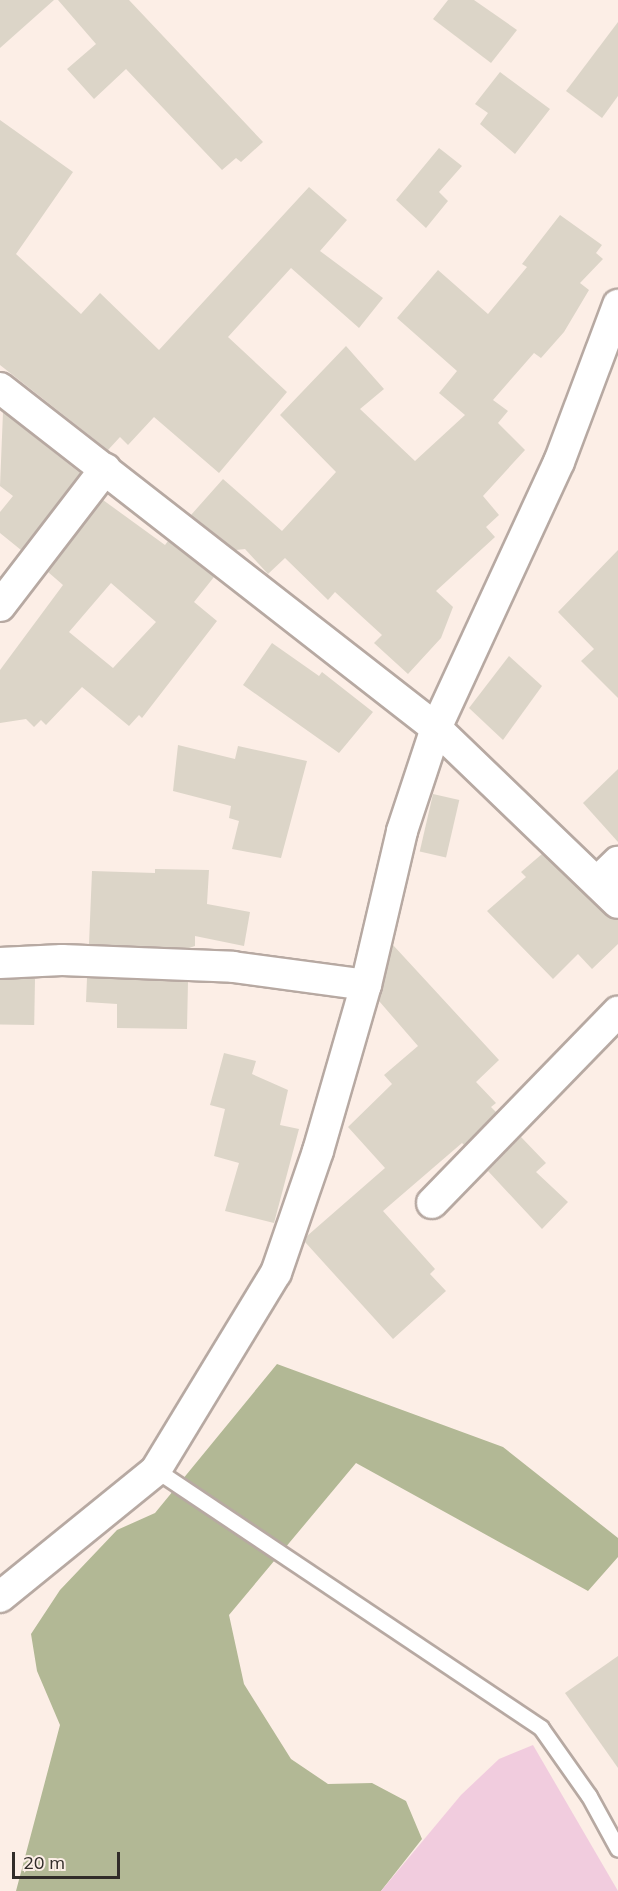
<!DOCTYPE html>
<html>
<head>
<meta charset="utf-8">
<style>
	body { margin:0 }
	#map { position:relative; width:618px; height:1891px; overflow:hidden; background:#fceee6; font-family:Mulish,sans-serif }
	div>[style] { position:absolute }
	.forest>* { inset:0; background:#b2b895 }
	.water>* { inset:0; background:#f1ccde }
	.building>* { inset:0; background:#dcd5c8; transform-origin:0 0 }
	.roads { filter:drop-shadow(2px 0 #b7a9a2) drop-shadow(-2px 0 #b7a9a2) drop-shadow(0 2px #b7a9a2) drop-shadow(0 -2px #b7a9a2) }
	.lane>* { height:15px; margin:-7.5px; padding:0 7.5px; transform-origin:7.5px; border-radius:7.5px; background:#fff }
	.street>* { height:30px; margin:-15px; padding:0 15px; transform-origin:15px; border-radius:15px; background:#fff }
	span { translate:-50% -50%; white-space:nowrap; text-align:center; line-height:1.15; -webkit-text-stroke:4.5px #fceee6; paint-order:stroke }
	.scale { position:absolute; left:12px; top:1852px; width:108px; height:27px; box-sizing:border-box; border:3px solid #312c29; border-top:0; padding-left:8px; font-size:18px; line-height:21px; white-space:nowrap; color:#312c29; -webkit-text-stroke:4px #fceee6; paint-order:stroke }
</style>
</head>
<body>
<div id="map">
	<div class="forest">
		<i style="clip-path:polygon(277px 1364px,503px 1447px,618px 1538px,618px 1557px,588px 1591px,356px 1463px,229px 1615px,244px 1684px,291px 1759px,328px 1784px,372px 1783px,406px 1801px,422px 1839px,381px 1891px,16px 1891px,60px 1725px,37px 1671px,31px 1634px,60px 1590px,117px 1530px,155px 1513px)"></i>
	</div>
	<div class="water">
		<i style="clip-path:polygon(533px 1745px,618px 1891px,381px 1891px,461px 1795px,499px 1759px)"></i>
	</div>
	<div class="building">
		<i style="clip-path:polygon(0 0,54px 0,0 48px)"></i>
		<i style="clip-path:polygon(58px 0,129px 0,263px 142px,241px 162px,236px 158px,222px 170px,126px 69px,94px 99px,67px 69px,96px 44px)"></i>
		<i style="clip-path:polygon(448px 0,474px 0,517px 30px,491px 63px,433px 19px)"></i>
		<i style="clip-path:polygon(618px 22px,618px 96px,602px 118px,566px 91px)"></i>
		<i style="clip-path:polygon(500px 72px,550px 109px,515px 154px,480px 124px,488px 113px,475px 104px)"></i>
		<i style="clip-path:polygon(0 120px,73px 172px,16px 254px,81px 314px,100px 293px,159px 350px,309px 187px,347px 220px,320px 251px,383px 298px,359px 328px,291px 268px,228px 337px,287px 392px,219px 473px,154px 417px,128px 445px,120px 437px,108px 450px,0 365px)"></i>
		<i style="clip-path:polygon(439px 148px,462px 166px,439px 192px,448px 201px,426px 228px,396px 200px)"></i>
		<i style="clip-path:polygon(560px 215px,602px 245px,596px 253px,603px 259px,580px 283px,589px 290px,564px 332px,541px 358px,534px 353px,493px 400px,508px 411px,498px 423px,525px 450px,483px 496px,499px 515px,486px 527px,495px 537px,436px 591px,453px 607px,441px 638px,408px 674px,374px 643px,382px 635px,335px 592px,328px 600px,285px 558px,268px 574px,245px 549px,236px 550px,191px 515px,223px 479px,282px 531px,336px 472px,280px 415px,346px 346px,384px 389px,360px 409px,415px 461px,465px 415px,439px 393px,457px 371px,397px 318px,438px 270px,488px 314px,527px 267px,522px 264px)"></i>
		<i style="clip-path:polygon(3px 412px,80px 473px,21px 550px,0 533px,0 512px,13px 496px,0 486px)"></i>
		<i style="clip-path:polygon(evenodd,103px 500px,165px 545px,168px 541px,214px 577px,194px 602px,217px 621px,142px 718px,139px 715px,129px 726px,82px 687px,46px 725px,41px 720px,34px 727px,26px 719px,0 723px,0 670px,63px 585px,48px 572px,103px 500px,111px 583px,156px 622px,113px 668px,69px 632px,111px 583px)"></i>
		<i style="clip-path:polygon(618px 550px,618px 698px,581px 661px,594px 649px,558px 612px)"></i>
		<i style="clip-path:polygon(272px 643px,319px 676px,322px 672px,373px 712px,339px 753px,243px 685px)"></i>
		<i style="clip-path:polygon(509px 656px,542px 686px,503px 740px,469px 708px)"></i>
		<i style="clip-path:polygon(178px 745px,235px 759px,238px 746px,307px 761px,281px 858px,232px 849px,239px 821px,229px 818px,231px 806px,173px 791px)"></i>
		<i style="clip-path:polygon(618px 769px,618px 842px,583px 803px)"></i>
		<i style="left:433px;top:794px;width:27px;height:59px;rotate:13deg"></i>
		<i style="clip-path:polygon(542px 854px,606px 915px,618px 920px,618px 944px,592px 969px,578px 954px,553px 979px,487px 911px,526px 877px,521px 872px)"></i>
		<i style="clip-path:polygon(155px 869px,209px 870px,207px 904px,250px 912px,244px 946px,195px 936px,195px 946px,189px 948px,89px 944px,92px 871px,155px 873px)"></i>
		<i style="clip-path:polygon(393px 945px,499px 1060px,476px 1082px,496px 1103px,491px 1107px,496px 1112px,464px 1145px,462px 1143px,383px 1211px,435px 1269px,430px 1274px,446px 1291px,393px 1339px,305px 1242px,307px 1236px,385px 1168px,348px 1127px,392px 1084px,384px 1075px,418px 1046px,379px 1001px)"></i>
		<i style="clip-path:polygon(87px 978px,188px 982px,187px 1029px,117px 1028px,117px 1004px,86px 1002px)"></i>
		<i style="left:35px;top:979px;width:46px;height:35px;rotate:91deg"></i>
		<i style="clip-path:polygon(224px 1053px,256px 1061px,252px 1074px,288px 1090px,280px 1125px,299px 1129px,274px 1223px,225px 1211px,239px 1163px,214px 1156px,225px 1109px,210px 1105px)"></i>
		<i style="clip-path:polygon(521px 1137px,546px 1163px,536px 1172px,568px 1202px,542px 1229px,488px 1171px)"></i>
		<i style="clip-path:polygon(618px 1656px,618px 1768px,565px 1693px)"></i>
	</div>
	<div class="roads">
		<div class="lane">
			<i style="left:156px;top:1470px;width:463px;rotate:33.8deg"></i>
			<i style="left:541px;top:1728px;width:83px;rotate:54.8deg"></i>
			<i style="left:589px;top:1796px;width:60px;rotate:61.3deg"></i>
		</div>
		<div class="street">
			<i style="left:0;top:388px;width:553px;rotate:37.95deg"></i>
			<i style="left:436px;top:728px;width:252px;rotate:43.9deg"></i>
			<i style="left:0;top:606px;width:173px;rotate:-52.5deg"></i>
			<i style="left:597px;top:882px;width:29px;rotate:-44deg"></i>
			<i style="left:0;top:963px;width:62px;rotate:-2.8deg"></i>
			<i style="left:62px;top:960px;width:171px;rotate:2.3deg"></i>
			<i style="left:233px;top:967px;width:134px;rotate:7.7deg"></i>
			<i style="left:432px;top:1203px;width:267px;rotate:-45.8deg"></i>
			<i style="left:0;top:1597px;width:201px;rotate:-39.1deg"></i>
			<i style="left:156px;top:1470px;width:231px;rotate:-58.7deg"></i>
			<i style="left:276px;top:1273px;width:129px;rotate:-71deg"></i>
			<i style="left:318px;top:1151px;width:173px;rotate:-73.9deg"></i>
			<i style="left:366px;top:985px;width:158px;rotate:-76.8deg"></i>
			<i style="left:402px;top:831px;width:108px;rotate:-71.7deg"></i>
			<i style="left:436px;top:728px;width:293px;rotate:-65.2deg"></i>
			<i style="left:559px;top:462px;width:168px;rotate:-69.4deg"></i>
		</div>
	</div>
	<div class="scale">20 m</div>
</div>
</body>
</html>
